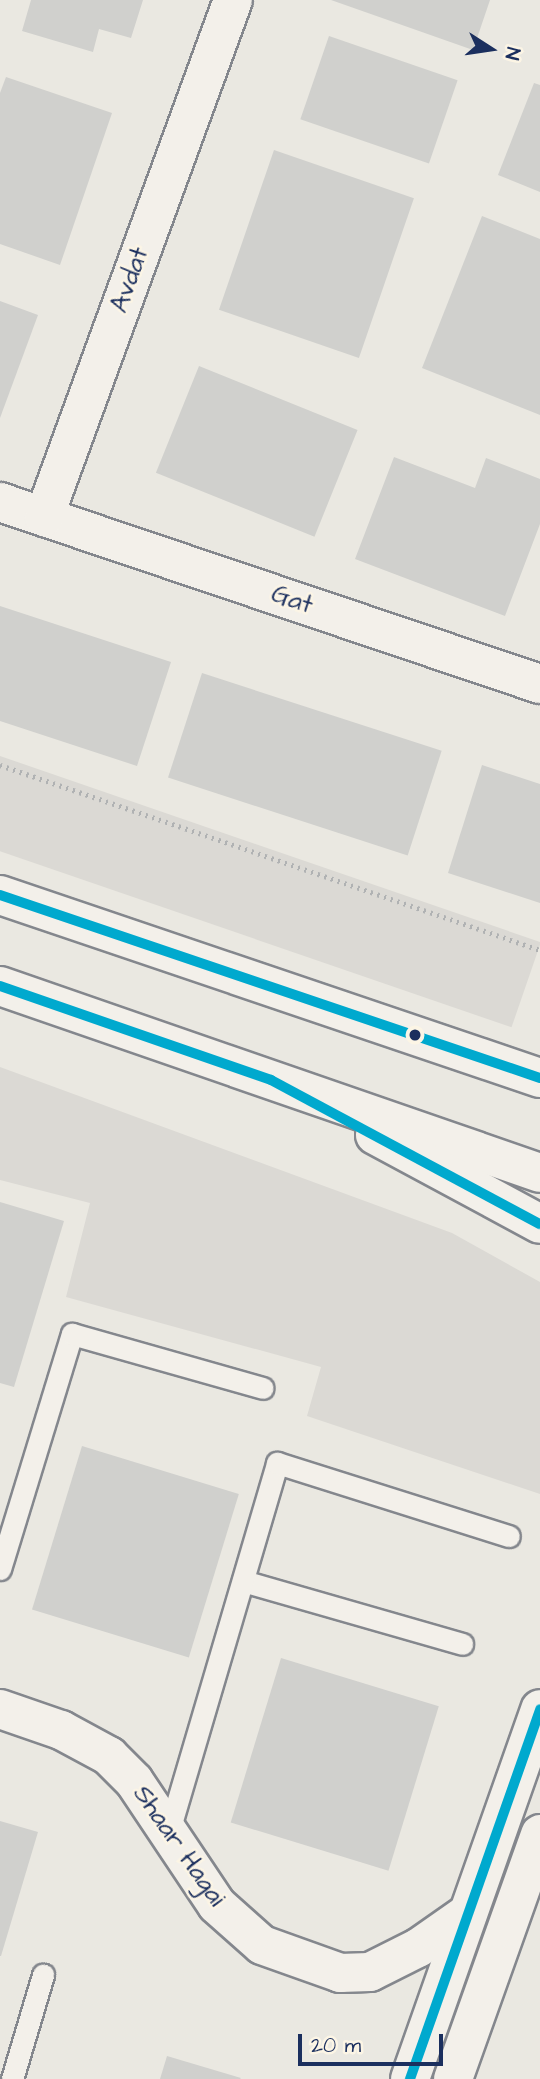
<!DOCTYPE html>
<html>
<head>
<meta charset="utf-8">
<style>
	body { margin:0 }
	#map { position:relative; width:540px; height:2079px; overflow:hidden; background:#eae8e1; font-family:"Architects Daughter",sans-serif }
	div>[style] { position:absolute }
	.green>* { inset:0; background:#dbd9d4; transform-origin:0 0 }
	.building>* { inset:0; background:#d0d0cd; transform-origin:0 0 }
	.path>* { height:4.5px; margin-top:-2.25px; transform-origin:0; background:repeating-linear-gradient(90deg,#b0b2b3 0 2px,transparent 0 7px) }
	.roads { filter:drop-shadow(2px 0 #84878d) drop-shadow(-2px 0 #84878d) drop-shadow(0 2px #84878d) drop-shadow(0 -2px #84878d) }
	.lane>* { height:21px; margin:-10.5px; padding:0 10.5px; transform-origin:10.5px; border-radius:10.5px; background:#f3f0ea }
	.street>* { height:38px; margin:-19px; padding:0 19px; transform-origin:19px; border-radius:19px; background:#f3f0ea }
	.secondary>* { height:38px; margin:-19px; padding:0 19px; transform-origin:19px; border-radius:19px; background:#f3f0ea }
	.bus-1>* { height:10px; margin:-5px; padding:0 5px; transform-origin:5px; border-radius:5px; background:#00a9ce }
	.dots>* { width:19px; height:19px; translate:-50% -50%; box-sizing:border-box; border:4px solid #fcf5e5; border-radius:50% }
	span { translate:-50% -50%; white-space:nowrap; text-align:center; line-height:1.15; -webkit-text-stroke:5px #fcf5e5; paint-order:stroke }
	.street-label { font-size:26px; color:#1b2f5e }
	.north { position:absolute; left:456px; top:14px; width:70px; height:70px; -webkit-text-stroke:5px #fcf5e5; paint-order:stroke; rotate:102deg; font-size:19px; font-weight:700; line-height:28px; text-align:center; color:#1b2f5e }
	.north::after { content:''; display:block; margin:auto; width:24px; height:32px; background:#1b2f5e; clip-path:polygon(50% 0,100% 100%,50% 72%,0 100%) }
	.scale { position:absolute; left:298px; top:2034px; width:145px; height:32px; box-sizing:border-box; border:4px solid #1b2f5e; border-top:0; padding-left:9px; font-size:21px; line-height:24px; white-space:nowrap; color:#1b2f5e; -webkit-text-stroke:5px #fcf5e5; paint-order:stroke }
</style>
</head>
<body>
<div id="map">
	<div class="green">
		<i style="left:0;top:756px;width:572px;height:90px;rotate:19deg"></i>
		<i style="clip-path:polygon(0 1067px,452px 1233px,540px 1282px,540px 1494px,307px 1416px,321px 1367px,66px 1297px,90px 1203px,0 1180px)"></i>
	</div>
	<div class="building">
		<i style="clip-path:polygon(31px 0,143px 0,131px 38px,99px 29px,93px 52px,22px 31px)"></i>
		<i style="clip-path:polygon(331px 0,490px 0,473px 50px)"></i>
		<i style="left:329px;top:36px;width:136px;height:88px;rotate:19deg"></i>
		<i style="clip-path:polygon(6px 77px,112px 113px,60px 265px,0 244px,0 93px)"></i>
		<i style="clip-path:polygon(534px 83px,540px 85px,540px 192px,498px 175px)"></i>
		<i style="left:274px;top:150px;width:148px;height:169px;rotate:19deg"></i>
		<i style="clip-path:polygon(482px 216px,540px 239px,540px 415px,422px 368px)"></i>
		<i style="clip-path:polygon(0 301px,38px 315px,0 418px)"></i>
		<i style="left:199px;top:366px;width:171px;height:115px;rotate:22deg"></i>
		<i style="clip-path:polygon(394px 457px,475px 488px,486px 458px,540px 479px,540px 524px,505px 616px,355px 559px)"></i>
		<i style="clip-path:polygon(0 606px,171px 662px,137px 766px,0 721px)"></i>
		<i style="left:202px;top:673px;width:252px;height:110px;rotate:18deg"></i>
		<i style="clip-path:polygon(482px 765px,540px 784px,540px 903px,448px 873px)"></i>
		<i style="clip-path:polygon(0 1202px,64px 1221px,14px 1387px,0 1383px)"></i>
		<i style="left:82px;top:1446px;width:164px;height:171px;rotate:17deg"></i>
		<i style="left:281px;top:1658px;width:165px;height:172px;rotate:17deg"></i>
		<i style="clip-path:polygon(0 1821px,38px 1832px,1px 1956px,0 1956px)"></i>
		<i style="clip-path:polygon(167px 2056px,241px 2078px,240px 2079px,160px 2079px)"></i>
	</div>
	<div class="path">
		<i style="left:0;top:765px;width:571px;rotate:18.91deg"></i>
	</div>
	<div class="roads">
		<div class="lane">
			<i style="left:0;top:1569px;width:246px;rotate:-73deg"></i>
			<i style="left:72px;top:1334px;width:198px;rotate:15.8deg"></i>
			<i style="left:243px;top:1581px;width:228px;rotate:16deg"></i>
			<i style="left:168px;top:1834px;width:387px;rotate:-73.6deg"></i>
			<i style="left:277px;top:1463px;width:243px;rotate:17.5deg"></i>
			<i style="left:12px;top:2079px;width:109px;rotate:-73.4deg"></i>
		</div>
		<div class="street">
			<i style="left:0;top:502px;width:570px;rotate:18.63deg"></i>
			<i style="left:44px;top:517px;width:550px;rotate:-69.92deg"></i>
			<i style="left:0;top:1709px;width:65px;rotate:19deg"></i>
			<i style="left:61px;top:1730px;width:55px;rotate:28.4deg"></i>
			<i style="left:109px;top:1756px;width:35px;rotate:45deg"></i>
			<i style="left:134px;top:1781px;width:149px;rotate:56.2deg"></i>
			<i style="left:217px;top:1905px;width:60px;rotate:41.6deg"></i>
			<i style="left:262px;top:1945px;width:83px;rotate:19.7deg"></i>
			<i style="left:340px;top:1973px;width:30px;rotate:-2deg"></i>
			<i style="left:370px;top:1972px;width:54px;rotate:-26.6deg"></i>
			<i style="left:418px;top:1948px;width:61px;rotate:-35deg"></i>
		</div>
		<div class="secondary">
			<i style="left:0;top:895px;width:570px;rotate:18.72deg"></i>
			<i style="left:0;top:986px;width:571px;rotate:19.1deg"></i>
			<i style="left:375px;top:1135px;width:187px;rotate:28.3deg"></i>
			<i style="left:410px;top:2079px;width:392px;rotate:-70.6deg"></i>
			<i style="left:453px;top:2079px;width:260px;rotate:-70.4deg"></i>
		</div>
	</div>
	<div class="bus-1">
		<i style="left:0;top:895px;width:570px;rotate:18.72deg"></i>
		<i style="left:0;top:986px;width:287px;rotate:19.1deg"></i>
		<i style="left:271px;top:1080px;width:305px;rotate:28.2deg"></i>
		<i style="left:410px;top:2079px;width:392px;rotate:-70.6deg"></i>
	</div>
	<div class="dots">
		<i style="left:415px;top:1035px;background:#1b2f5e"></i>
	</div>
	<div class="street-label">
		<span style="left:130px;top:280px;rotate:-70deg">Avdat</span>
		<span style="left:292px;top:600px;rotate:19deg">Gat</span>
		<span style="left:179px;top:1846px;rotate:55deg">Shaar Hagai</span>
	</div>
	<div class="north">N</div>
	<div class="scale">20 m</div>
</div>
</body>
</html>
